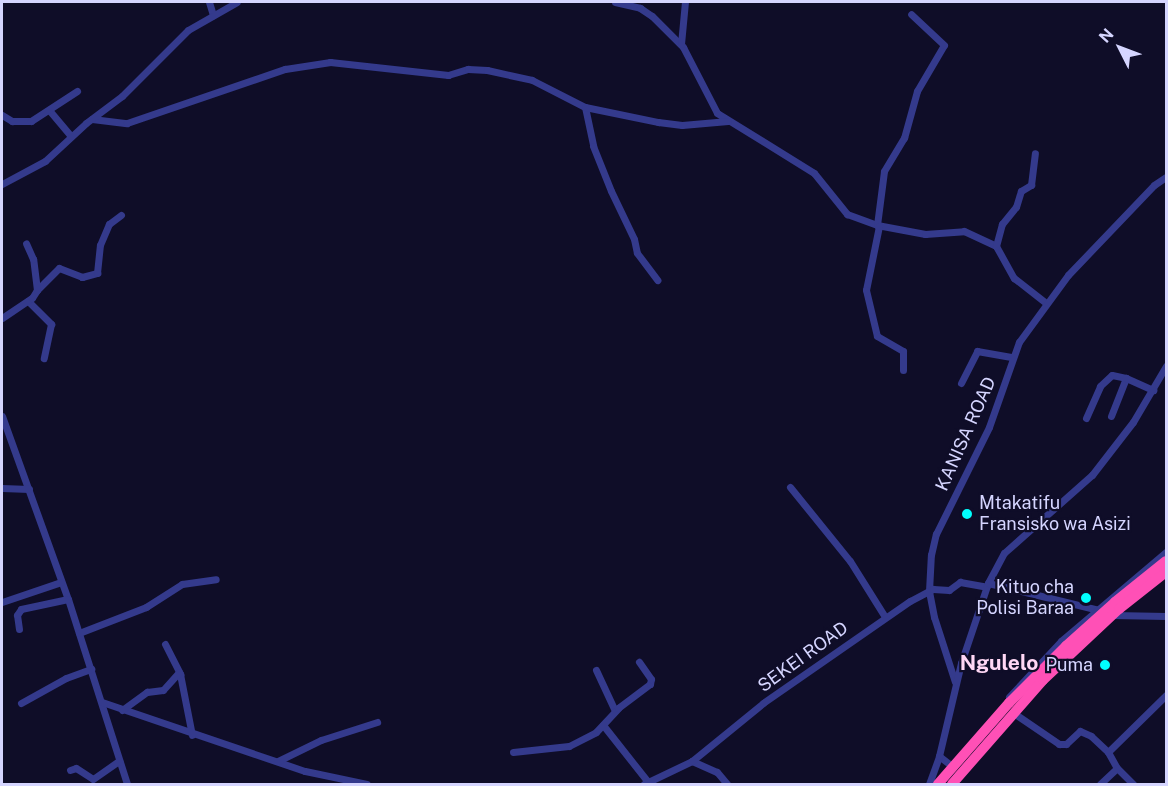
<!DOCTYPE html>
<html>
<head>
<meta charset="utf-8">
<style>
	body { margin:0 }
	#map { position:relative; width:1168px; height:786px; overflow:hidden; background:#0f0d28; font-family:"Public Sans",sans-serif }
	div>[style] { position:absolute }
	.minor>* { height:7px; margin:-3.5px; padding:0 3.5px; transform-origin:3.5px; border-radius:3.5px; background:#343a8c }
	.highway>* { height:10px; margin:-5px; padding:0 5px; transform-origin:5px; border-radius:5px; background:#ff50b6 }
	.dots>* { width:16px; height:16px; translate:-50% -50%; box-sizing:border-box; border:3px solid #0f0d28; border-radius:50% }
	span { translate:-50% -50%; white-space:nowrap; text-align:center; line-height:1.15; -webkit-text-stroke:4.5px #0f0d28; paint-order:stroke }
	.street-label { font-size:18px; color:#d5d5ff }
	.poi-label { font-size:18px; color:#d5d5ff }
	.left { translate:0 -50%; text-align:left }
	.right { translate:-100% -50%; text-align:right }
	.quarter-label { font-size:21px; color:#ffd7f5; font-weight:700 }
	.frame { position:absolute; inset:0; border:3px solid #d5d5ff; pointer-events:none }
	.north { position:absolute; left:1090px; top:18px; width:60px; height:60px; -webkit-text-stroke:4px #0f0d28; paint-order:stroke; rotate:312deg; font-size:16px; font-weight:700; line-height:24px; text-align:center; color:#d5d5ff }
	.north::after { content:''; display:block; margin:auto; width:21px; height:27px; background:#d5d5ff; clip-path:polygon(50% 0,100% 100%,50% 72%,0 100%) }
</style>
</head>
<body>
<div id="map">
	<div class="minor">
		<i style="left:209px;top:2px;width:14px;rotate:73deg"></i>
		<i style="left:615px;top:2px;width:26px;rotate:13deg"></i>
		<i style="left:640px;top:8px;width:14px;rotate:34deg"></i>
		<i style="left:652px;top:16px;width:44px;rotate:45deg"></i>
		<i style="left:683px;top:47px;width:74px;rotate:62.7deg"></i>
		<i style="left:717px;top:113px;width:114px;rotate:31.7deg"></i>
		<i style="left:814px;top:173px;width:53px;rotate:51.2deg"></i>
		<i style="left:847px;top:214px;width:32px;rotate:20deg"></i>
		<i style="left:877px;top:225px;width:49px;rotate:10.6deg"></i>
		<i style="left:925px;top:234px;width:39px;rotate:-4deg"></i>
		<i style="left:964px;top:231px;width:35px;rotate:25deg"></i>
		<i style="left:996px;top:246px;width:37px;rotate:61deg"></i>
		<i style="left:1014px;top:278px;width:41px;rotate:38deg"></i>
		<i style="left:681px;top:44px;width:42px;rotate:-84.6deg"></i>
		<i style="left:585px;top:107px;width:40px;rotate:78deg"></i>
		<i style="left:593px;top:146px;width:48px;rotate:68.2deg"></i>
		<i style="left:611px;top:191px;width:53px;rotate:64.4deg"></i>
		<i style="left:634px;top:239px;width:14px;rotate:78deg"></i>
		<i style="left:637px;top:253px;width:34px;rotate:53deg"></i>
		<i style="left:49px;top:110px;width:34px;rotate:50deg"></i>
		<i style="left:2px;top:115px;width:12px;rotate:31deg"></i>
		<i style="left:12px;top:121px;width:19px"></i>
		<i style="left:31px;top:121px;width:55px;rotate:-33.1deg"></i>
		<i style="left:92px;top:119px;width:35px;rotate:7deg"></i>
		<i style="left:127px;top:123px;width:167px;rotate:-18.9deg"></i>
		<i style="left:285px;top:69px;width:46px;rotate:-8.8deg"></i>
		<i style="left:330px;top:62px;width:119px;rotate:6.3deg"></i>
		<i style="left:448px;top:75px;width:21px;rotate:-17deg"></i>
		<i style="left:468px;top:69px;width:19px;rotate:3deg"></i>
		<i style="left:487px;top:70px;width:46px;rotate:12.5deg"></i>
		<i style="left:532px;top:80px;width:59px;rotate:27deg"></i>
		<i style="left:585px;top:107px;width:75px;rotate:11.6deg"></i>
		<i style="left:658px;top:122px;width:24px;rotate:7deg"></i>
		<i style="left:682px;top:125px;width:46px;rotate:-5deg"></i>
		<i style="left:2px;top:184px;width:49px;rotate:-28.1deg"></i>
		<i style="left:45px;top:161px;width:56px;rotate:-42.8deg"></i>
		<i style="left:86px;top:123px;width:45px;rotate:-36.9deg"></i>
		<i style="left:122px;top:96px;width:93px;rotate:-45deg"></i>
		<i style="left:188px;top:30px;width:56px;rotate:-29.7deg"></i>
		<i style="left:877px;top:225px;width:54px;rotate:-82.6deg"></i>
		<i style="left:884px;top:171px;width:39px;rotate:-59deg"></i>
		<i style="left:904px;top:138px;width:49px;rotate:-74.5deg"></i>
		<i style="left:917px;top:91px;width:53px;rotate:-59.6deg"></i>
		<i style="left:944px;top:45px;width:45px;rotate:-136.8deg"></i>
		<i style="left:879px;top:226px;width:65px;rotate:101.5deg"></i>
		<i style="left:866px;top:290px;width:47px;rotate:76.6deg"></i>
		<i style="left:877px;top:336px;width:30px;rotate:30deg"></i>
		<i style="left:903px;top:351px;width:19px;rotate:90deg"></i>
		<i style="left:996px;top:246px;width:23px;rotate:-75deg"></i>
		<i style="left:1002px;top:224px;width:22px;rotate:-51deg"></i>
		<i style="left:1016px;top:207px;width:17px;rotate:-73deg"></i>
		<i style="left:1021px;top:191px;width:12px;rotate:-31deg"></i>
		<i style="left:1031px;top:185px;width:32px;rotate:-83deg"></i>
		<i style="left:37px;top:290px;width:31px;rotate:-45deg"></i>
		<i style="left:59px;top:268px;width:25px;rotate:21deg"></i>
		<i style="left:82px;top:277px;width:16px;rotate:-15deg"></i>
		<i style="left:97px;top:273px;width:28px;rotate:-84deg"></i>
		<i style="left:100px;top:245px;width:23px;rotate:-67deg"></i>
		<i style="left:109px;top:224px;width:15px;rotate:-37deg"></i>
		<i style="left:28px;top:301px;width:33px;rotate:45deg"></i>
		<i style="left:51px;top:324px;width:35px;rotate:102deg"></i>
		<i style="left:2px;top:318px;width:36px;rotate:-34deg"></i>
		<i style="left:32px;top:298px;width:9px;rotate:-58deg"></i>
		<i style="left:37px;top:290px;width:31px;rotate:-97deg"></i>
		<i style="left:33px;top:259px;width:17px;rotate:-114deg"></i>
		<i style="left:961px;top:383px;width:36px;rotate:-63deg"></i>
		<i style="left:977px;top:351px;width:36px;rotate:10deg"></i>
		<i style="left:2px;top:416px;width:195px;rotate:70.2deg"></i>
		<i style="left:68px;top:599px;width:194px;rotate:72.3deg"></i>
		<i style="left:1111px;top:416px;width:41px;rotate:-68.5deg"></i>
		<i style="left:1086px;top:418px;width:35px;rotate:-66deg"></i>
		<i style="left:1100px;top:386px;width:16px;rotate:-43deg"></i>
		<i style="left:1112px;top:375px;width:14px;rotate:12deg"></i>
		<i style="left:1126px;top:378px;width:30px;rotate:24deg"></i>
		<i style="left:790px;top:487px;width:95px;rotate:51deg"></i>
		<i style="left:850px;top:561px;width:66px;rotate:58deg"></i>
		<i style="left:2px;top:488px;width:27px;rotate:2deg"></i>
		<i style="left:988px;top:583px;width:114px;rotate:13.7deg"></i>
		<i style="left:2px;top:602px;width:62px;rotate:-18.7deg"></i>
		<i style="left:1113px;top:615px;width:53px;rotate:1.1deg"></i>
		<i style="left:19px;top:629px;width:14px;rotate:-98deg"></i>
		<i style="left:17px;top:615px;width:7px;rotate:-56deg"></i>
		<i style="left:21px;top:609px;width:48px;rotate:-12deg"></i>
		<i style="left:79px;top:633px;width:72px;rotate:-21.2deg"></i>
		<i style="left:146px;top:607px;width:43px;rotate:-32.6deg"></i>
		<i style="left:182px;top:584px;width:34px;rotate:-8deg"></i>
		<i style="left:165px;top:644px;width:34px;rotate:63deg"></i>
		<i style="left:180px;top:674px;width:62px;rotate:78.9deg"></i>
		<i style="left:596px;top:670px;width:45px;rotate:65.1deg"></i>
		<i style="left:955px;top:682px;width:68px;rotate:-107.9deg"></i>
		<i style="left:934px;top:617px;width:26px;rotate:-101deg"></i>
		<i style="left:929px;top:591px;width:36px;rotate:-87deg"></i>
		<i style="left:931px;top:555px;width:22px;rotate:-77deg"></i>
		<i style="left:936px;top:534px;width:119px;rotate:-63.6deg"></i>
		<i style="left:989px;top:427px;width:90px;rotate:-70.6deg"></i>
		<i style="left:1019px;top:342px;width:83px;rotate:-53.8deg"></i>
		<i style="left:1068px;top:275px;width:124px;rotate:-46.3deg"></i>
		<i style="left:1154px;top:185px;width:14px;rotate:-34deg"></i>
		<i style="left:1009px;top:697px;width:76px;rotate:-47.1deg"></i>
		<i style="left:1061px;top:641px;width:138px;rotate:-40.3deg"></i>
		<i style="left:102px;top:702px;width:214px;rotate:18.8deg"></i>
		<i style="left:305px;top:771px;width:63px;rotate:11.8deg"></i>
		<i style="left:21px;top:703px;width:51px;rotate:-29.1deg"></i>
		<i style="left:66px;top:678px;width:27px;rotate:-20deg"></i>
		<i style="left:122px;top:710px;width:31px;rotate:-36deg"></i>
		<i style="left:147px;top:692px;width:16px;rotate:-7deg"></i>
		<i style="left:163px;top:690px;width:24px;rotate:-48deg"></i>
		<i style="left:1018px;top:716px;width:50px;rotate:34.3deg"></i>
		<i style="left:1059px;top:744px;width:7px"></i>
		<i style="left:1066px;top:744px;width:19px;rotate:-43deg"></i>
		<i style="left:1080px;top:731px;width:12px;rotate:24deg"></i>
		<i style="left:1091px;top:736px;width:23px;rotate:43deg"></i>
		<i style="left:1108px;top:752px;width:18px;rotate:61deg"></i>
		<i style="left:1117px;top:768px;width:23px;rotate:45deg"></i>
		<i style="left:603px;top:725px;width:73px;rotate:51.7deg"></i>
		<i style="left:513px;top:752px;width:56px;rotate:-6.1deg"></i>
		<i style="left:569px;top:746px;width:30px;rotate:-27deg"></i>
		<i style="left:596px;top:732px;width:33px;rotate:-47deg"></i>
		<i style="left:618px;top:708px;width:40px;rotate:-37deg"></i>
		<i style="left:650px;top:684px;width:5px;rotate:-79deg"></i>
		<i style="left:651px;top:679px;width:21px;rotate:-125deg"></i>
		<i style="left:1108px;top:752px;width:81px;rotate:-44.5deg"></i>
		<i style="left:939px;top:756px;width:18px;rotate:38deg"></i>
		<i style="left:278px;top:761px;width:48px;rotate:-26deg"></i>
		<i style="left:321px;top:740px;width:59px;rotate:-17.8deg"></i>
		<i style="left:692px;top:761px;width:27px;rotate:24deg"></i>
		<i style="left:717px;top:772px;width:16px;rotate:50deg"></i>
		<i style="left:70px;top:770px;width:6px;rotate:-18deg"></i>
		<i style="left:76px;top:768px;width:20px;rotate:33deg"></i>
		<i style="left:93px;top:779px;width:32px;rotate:-35deg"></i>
		<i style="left:644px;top:784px;width:53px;rotate:-25.6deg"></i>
		<i style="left:692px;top:761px;width:92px;rotate:-39.2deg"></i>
		<i style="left:763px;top:703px;width:179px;rotate:-34.8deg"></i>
		<i style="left:910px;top:601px;width:26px;rotate:-28deg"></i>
		<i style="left:933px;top:589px;width:16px;rotate:4deg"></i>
		<i style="left:949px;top:590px;width:14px;rotate:-36deg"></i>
		<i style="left:960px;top:582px;width:27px;rotate:10deg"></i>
		<i style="left:929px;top:784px;width:30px;rotate:-70deg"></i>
		<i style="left:939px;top:756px;width:96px;rotate:-76.7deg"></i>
		<i style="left:961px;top:663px;width:84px;rotate:-71.4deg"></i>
		<i style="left:988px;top:583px;width:34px;rotate:-62deg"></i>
		<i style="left:1004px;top:553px;width:118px;rotate:-41.6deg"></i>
		<i style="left:1092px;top:475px;width:67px;rotate:-52.3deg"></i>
		<i style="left:1133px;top:422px;width:65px;rotate:-59.5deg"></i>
		<i style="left:1100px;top:784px;width:23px;rotate:-43deg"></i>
	</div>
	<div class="highway">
		<i style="left:938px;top:784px;width:108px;rotate:-48.8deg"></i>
		<i style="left:1009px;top:703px;width:81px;rotate:-45deg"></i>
		<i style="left:1066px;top:646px;width:66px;rotate:-41.9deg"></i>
		<i style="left:1115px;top:602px;width:65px;rotate:-38.8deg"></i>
		<i style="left:952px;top:784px;width:138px;rotate:-48.8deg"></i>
		<i style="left:1043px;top:680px;width:104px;rotate:-43.1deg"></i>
		<i style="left:1119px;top:609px;width:60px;rotate:-38.2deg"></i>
	</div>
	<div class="dots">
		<i style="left:967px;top:514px;background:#01fffe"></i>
		<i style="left:1086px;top:598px;background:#01fffe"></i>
		<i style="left:1105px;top:665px;background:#01fffe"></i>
	</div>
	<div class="street-label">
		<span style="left:966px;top:434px;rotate:-66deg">KANISA ROAD</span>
		<span style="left:803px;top:657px;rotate:-36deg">SEKEI ROAD</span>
	</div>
	<div class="poi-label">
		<span class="left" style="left:979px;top:514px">Mtakatifu<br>Fransisko wa Asizi</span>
		<span class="right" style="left:1074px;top:598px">Kituo cha<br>Polisi Baraa</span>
		<span class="right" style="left:1093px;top:665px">Puma</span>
	</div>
	<div class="quarter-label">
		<span style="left:999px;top:663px">Ngulelo</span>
	</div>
	<div class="frame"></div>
	<div class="north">N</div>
</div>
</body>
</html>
